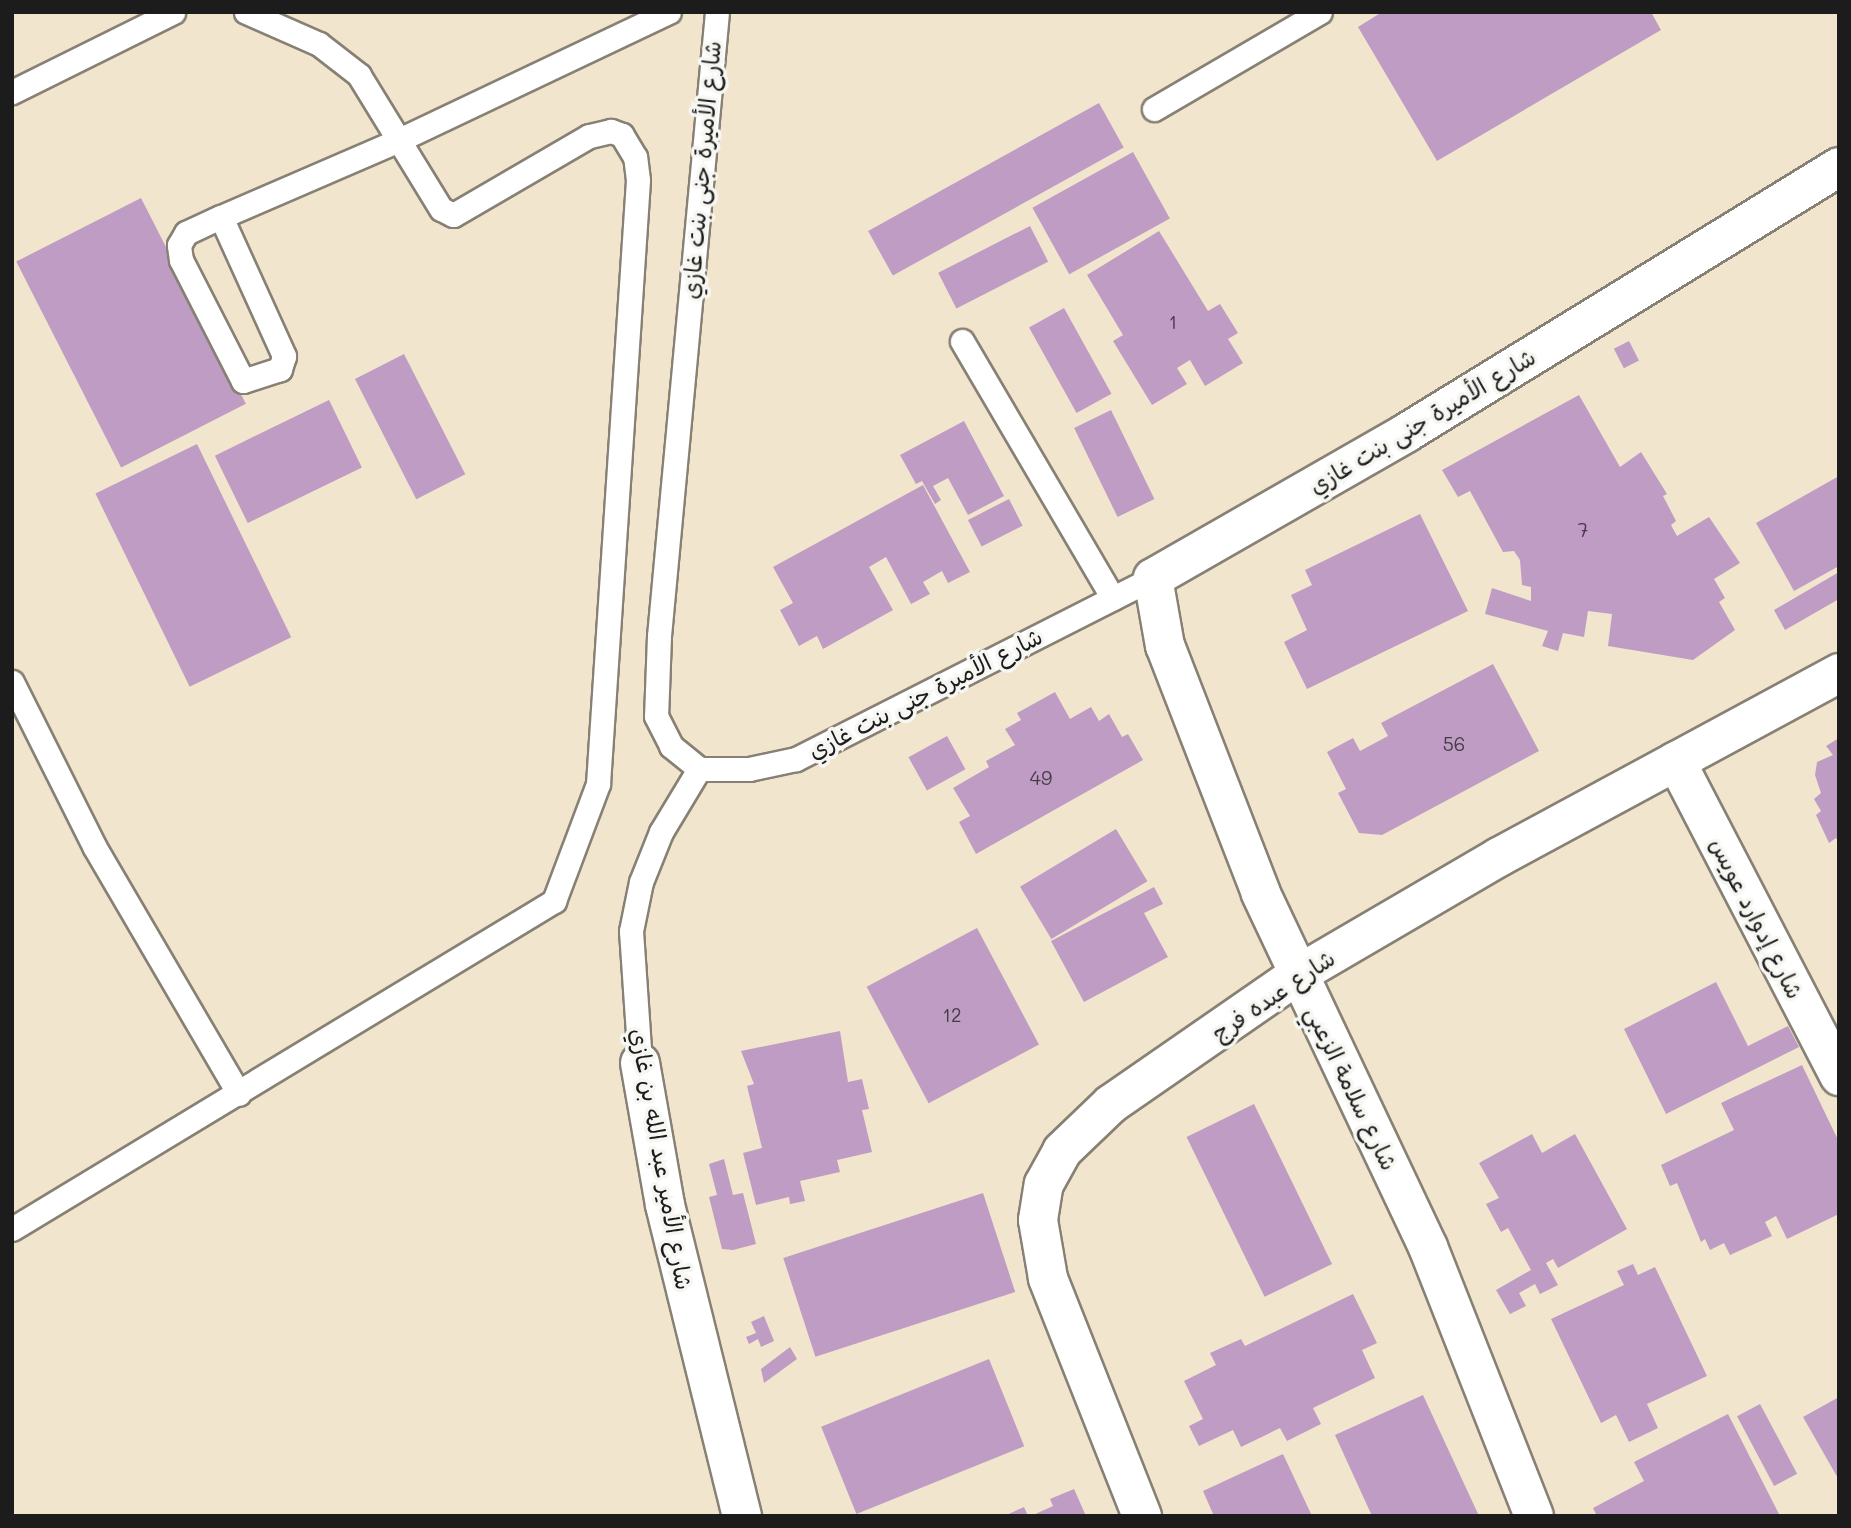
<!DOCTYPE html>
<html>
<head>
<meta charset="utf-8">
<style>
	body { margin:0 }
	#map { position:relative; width:1851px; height:1528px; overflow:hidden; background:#f2e5cd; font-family:Mali,"Playpen Sans Arabic",sans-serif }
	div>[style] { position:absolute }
	.building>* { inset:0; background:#bf9cc4; transform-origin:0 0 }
	.roads { filter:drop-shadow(2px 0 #878074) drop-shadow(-2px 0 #878074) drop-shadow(0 2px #878074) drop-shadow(0 -2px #878074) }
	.lane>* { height:23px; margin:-11.5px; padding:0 11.5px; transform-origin:11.5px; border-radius:11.5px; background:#fff }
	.street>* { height:38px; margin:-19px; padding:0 19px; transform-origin:19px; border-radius:19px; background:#fff }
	span { translate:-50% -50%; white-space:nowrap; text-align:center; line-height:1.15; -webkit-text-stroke:7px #f6f6f2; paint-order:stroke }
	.number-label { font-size:19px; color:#453c46 }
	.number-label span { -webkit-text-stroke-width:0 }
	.street-label { font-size:23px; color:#1c1c1c }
	.frame { position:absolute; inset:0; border:14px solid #1c1c1c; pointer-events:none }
</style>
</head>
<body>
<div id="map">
	<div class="building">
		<i style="clip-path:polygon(1382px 12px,1651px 12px,1661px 30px,1437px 161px,1358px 27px)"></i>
		<i style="left:1099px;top:103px;width:51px;height:264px;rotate:61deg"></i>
		<i style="left:1133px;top:152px;width:76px;height:115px;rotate:61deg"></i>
		<i style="left:141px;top:198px;width:231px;height:140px;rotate:63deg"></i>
		<i style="left:1030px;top:226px;width:40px;height:103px;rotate:63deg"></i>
		<i style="clip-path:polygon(1159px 231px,1208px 311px,1220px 304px,1238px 333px,1228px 339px,1243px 363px,1205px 386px,1190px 360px,1177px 368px,1187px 384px,1152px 405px,1113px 341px,1123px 335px,1087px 275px)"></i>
		<i style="left:1064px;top:308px;width:98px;height:40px;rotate:61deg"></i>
		<i style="left:1629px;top:341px;width:22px;height:17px;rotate:63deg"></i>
		<i style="left:404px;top:354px;width:135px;height:55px;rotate:63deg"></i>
		<i style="clip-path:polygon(1579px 395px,1620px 467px,1641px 452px,1667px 494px,1663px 496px,1676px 521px,1671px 525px,1677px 536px,1709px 517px,1740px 563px,1714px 579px,1725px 598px,1719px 602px,1735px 630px,1693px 660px,1608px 646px,1612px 614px,1588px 611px,1584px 637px,1563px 633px,1558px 651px,1542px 646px,1548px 631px,1485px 614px,1492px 588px,1531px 601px,1531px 587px,1522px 585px,1520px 560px,1514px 551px,1503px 552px,1470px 491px,1458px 497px,1442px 470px)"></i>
		<i style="left:329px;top:400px;width:75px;height:127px;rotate:64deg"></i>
		<i style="left:1111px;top:410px;width:99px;height:41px;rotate:64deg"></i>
		<i style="clip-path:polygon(964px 421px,1004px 496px,968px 515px,948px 478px,933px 486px,941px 500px,935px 504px,922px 481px,916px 484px,900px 455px)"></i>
		<i style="left:197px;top:444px;width:215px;height:113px;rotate:64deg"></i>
		<i style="clip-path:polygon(1839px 476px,1839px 566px,1794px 591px,1756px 523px)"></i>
		<i style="clip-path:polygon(923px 485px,970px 572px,948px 583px,942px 571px,923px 582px,930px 594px,911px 604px,886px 557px,869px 567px,893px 610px,823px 649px,817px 636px,799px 646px,780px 610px,793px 603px,773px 567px)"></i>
		<i style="left:1009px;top:499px;width:30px;height:46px;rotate:63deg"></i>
		<i style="clip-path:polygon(1420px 514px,1468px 611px,1307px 689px,1284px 642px,1307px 630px,1291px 595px,1312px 585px,1305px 570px)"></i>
		<i style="clip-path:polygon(1839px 572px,1839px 599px,1785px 630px,1774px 610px)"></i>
		<i style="clip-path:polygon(1493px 664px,1539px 751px,1382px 835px,1359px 833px,1338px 793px,1346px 789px,1327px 752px,1353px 738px,1360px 751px,1388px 736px,1381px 723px)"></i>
		<i style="clip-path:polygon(1055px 692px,1070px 719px,1091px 707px,1099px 721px,1109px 714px,1122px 737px,1128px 734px,1143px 760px,976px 854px,959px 822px,970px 816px,953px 788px,989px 767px,986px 761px,1015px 745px,1005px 729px,1021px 720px,1017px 713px)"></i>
		<i style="left:947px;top:736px;width:38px;height:44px;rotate:61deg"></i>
		<i style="clip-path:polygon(1839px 738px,1839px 842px,1836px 838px,1829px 843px,1816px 815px,1821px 811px,1814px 799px,1821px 793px,1815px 775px,1817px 762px,1833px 755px,1826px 746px)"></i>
		<i style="left:1116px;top:829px;width:61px;height:112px;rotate:59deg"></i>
		<i style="clip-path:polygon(1154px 887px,1163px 904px,1144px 913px,1168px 957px,1084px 1002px,1051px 941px)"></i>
		<i style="left:977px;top:928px;width:132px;height:125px;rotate:62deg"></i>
		<i style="clip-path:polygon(1716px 982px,1748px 1046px,1788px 1026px,1799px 1047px,1666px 1114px,1624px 1029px)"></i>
		<i style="clip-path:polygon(840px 1031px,848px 1082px,862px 1079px,869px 1109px,862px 1110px,872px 1152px,837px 1160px,840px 1172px,800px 1181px,805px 1201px,790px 1204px,789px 1197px,756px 1205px,743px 1153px,762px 1148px,747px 1086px,754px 1084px,741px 1051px)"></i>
		<i style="clip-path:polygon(1802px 1065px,1839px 1142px,1839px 1214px,1787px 1239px,1776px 1216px,1765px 1222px,1772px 1236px,1730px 1255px,1724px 1243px,1710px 1250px,1705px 1239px,1701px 1242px,1677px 1183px,1670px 1186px,1661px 1165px,1734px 1130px,1721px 1103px)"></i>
		<i style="left:1254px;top:1104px;width:178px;height:75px;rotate:64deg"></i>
		<i style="clip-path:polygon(1532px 1134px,1542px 1153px,1575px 1134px,1627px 1229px,1558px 1268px,1553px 1259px,1546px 1263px,1558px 1285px,1540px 1294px,1535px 1284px,1519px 1293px,1526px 1306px,1510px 1314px,1496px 1290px,1531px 1270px,1508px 1228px,1501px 1232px,1486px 1204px,1499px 1198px,1479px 1163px)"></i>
		<i style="clip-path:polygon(724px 1159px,733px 1195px,743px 1193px,756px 1244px,733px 1250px,722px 1249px,709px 1197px,717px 1195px,709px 1164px)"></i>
		<i style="left:983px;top:1193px;width:104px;height:210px;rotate:72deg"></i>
		<i style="clip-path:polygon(1633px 1264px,1638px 1275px,1655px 1267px,1707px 1376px,1647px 1404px,1658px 1428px,1629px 1442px,1616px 1415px,1601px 1423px,1551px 1319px,1624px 1285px,1617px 1271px)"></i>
		<i style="clip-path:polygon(1353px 1294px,1377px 1343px,1362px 1350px,1375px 1378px,1313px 1408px,1321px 1424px,1287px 1441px,1280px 1428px,1241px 1447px,1233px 1430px,1199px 1446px,1189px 1426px,1203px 1419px,1184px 1381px,1216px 1365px,1210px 1353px,1241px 1339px,1245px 1346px)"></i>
		<i style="clip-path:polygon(764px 1316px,774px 1341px,761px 1347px,758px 1339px,749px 1344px,746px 1337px,756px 1333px,751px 1322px)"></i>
		<i style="clip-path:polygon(790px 1347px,797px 1359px,764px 1383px,761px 1369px)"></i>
		<i style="left:989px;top:1359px;width:94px;height:181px;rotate:68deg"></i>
		<i style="clip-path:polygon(1423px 1395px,1479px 1516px,1372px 1516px,1335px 1435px)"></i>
		<i style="clip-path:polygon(1839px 1397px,1839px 1480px,1803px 1417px)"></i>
		<i style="left:1760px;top:1404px;width:79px;height:26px;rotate:62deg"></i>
		<i style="clip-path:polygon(1728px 1414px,1780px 1516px,1597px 1516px,1593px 1508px,1644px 1481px,1634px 1462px)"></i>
		<i style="clip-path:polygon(1283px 1454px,1312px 1516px,1214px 1516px,1203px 1491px)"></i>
		<i style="clip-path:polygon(1074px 1489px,1086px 1516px,1031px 1516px,1053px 1506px,1050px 1499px)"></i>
		<i style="clip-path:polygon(1024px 1507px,1028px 1516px,1004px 1516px)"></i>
	</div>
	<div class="roads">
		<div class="lane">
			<i style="left:717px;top:12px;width:627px;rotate:95.31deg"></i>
			<i style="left:659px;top:636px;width:80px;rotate:92.1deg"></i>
			<i style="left:656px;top:716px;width:34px;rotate:63deg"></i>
			<i style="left:671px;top:746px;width:36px;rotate:39deg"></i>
			<i style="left:699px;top:769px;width:50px"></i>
			<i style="left:749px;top:769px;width:48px;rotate:-12deg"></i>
			<i style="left:796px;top:759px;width:400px;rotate:-26.9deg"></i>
			<i style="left:12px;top:92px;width:180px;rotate:-26.4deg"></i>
			<i style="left:1154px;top:109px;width:192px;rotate:-30.3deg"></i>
			<i style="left:221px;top:217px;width:153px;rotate:65.6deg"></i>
			<i style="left:284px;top:356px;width:14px;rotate:107deg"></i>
			<i style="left:280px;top:369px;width:39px;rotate:162deg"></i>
			<i style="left:243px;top:381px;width:136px;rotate:-117.1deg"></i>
			<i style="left:181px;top:260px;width:15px;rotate:-98deg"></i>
			<i style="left:179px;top:245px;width:14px;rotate:-60deg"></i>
			<i style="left:186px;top:233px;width:38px;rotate:-25deg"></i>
			<i style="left:221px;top:217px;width:192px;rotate:-23.4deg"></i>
			<i style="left:397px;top:141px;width:301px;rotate:-25.4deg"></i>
			<i style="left:962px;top:341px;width:298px;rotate:59.6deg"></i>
			<i style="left:12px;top:682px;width:183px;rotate:63.4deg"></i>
			<i style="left:94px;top:846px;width:287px;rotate:59.7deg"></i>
			<i style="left:640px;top:1063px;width:132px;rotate:-93.9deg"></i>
			<i style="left:631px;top:931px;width:50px;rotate:-78.5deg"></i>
			<i style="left:641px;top:882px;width:54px;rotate:-68.2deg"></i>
			<i style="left:661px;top:832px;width:74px;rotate:-58.9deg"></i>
			<i style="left:12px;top:1229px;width:634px;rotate:-31.18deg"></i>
			<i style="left:554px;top:901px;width:125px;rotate:-69.4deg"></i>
			<i style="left:598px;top:784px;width:605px;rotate:-86.21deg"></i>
			<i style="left:638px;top:180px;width:23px;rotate:-97deg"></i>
			<i style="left:635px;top:157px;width:26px;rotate:-121deg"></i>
			<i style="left:622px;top:135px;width:12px;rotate:-160deg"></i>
			<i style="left:611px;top:131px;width:23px;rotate:167deg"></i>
			<i style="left:589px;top:136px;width:157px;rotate:149.8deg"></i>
			<i style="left:453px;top:215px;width:13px;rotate:-153deg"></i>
			<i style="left:441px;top:209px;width:157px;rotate:-121.5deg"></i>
			<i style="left:359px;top:75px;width:51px;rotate:-142.2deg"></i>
			<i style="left:319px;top:44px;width:80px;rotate:-156.3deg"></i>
		</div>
		<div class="street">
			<i style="left:1676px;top:761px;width:355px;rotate:62.6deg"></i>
			<i style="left:640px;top:1063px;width:144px;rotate:80deg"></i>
			<i style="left:665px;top:1205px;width:320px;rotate:76.1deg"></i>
			<i style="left:1142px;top:1516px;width:256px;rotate:-111.6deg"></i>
			<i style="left:1048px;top:1278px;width:59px;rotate:-99.8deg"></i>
			<i style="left:1038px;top:1220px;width:36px;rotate:-81deg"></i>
			<i style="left:1044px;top:1184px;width:38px;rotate:-61deg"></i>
			<i style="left:1062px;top:1151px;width:68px;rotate:-43.8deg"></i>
			<i style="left:1111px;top:1104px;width:226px;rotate:-34.7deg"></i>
			<i style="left:1297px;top:975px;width:234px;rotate:-30.3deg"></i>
			<i style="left:1499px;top:857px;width:387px;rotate:-28.4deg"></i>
			<i style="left:1534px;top:1516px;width:289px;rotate:-111.5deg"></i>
			<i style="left:1428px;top:1247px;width:391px;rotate:-115.3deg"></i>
			<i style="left:1261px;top:893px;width:265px;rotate:-111.2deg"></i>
			<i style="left:1165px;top:646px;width:69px;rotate:-100deg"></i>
			<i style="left:1153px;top:578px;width:292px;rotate:-29.8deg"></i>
			<i style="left:1406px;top:433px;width:508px;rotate:-31.56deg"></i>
		</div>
	</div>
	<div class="number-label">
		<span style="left:1173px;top:322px">1</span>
		<span style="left:1583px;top:530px">7</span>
		<span style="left:1454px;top:744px">56</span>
		<span style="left:1041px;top:778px">49</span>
		<span style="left:952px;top:1015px">12</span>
	</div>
	<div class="street-label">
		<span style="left:701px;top:170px;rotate:-85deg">شارع الأميرة جنى بنت غازي</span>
		<span style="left:1422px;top:421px;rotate:-31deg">شارع الأميرة جنى بنت غازي</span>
		<span style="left:925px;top:693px;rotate:-27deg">شارع الأميرة جنى بنت غازي</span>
		<span style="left:1757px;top:918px;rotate:63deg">شارع إدوارد عويس</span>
		<span style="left:1273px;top:995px;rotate:-34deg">شارع عبده فرج</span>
		<span style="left:1352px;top:1088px;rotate:64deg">شارع سلامة الزعبي</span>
		<span style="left:662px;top:1159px;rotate:80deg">شارع الأمير عبد الله بن غازي</span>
	</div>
	<div class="frame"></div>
</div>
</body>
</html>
